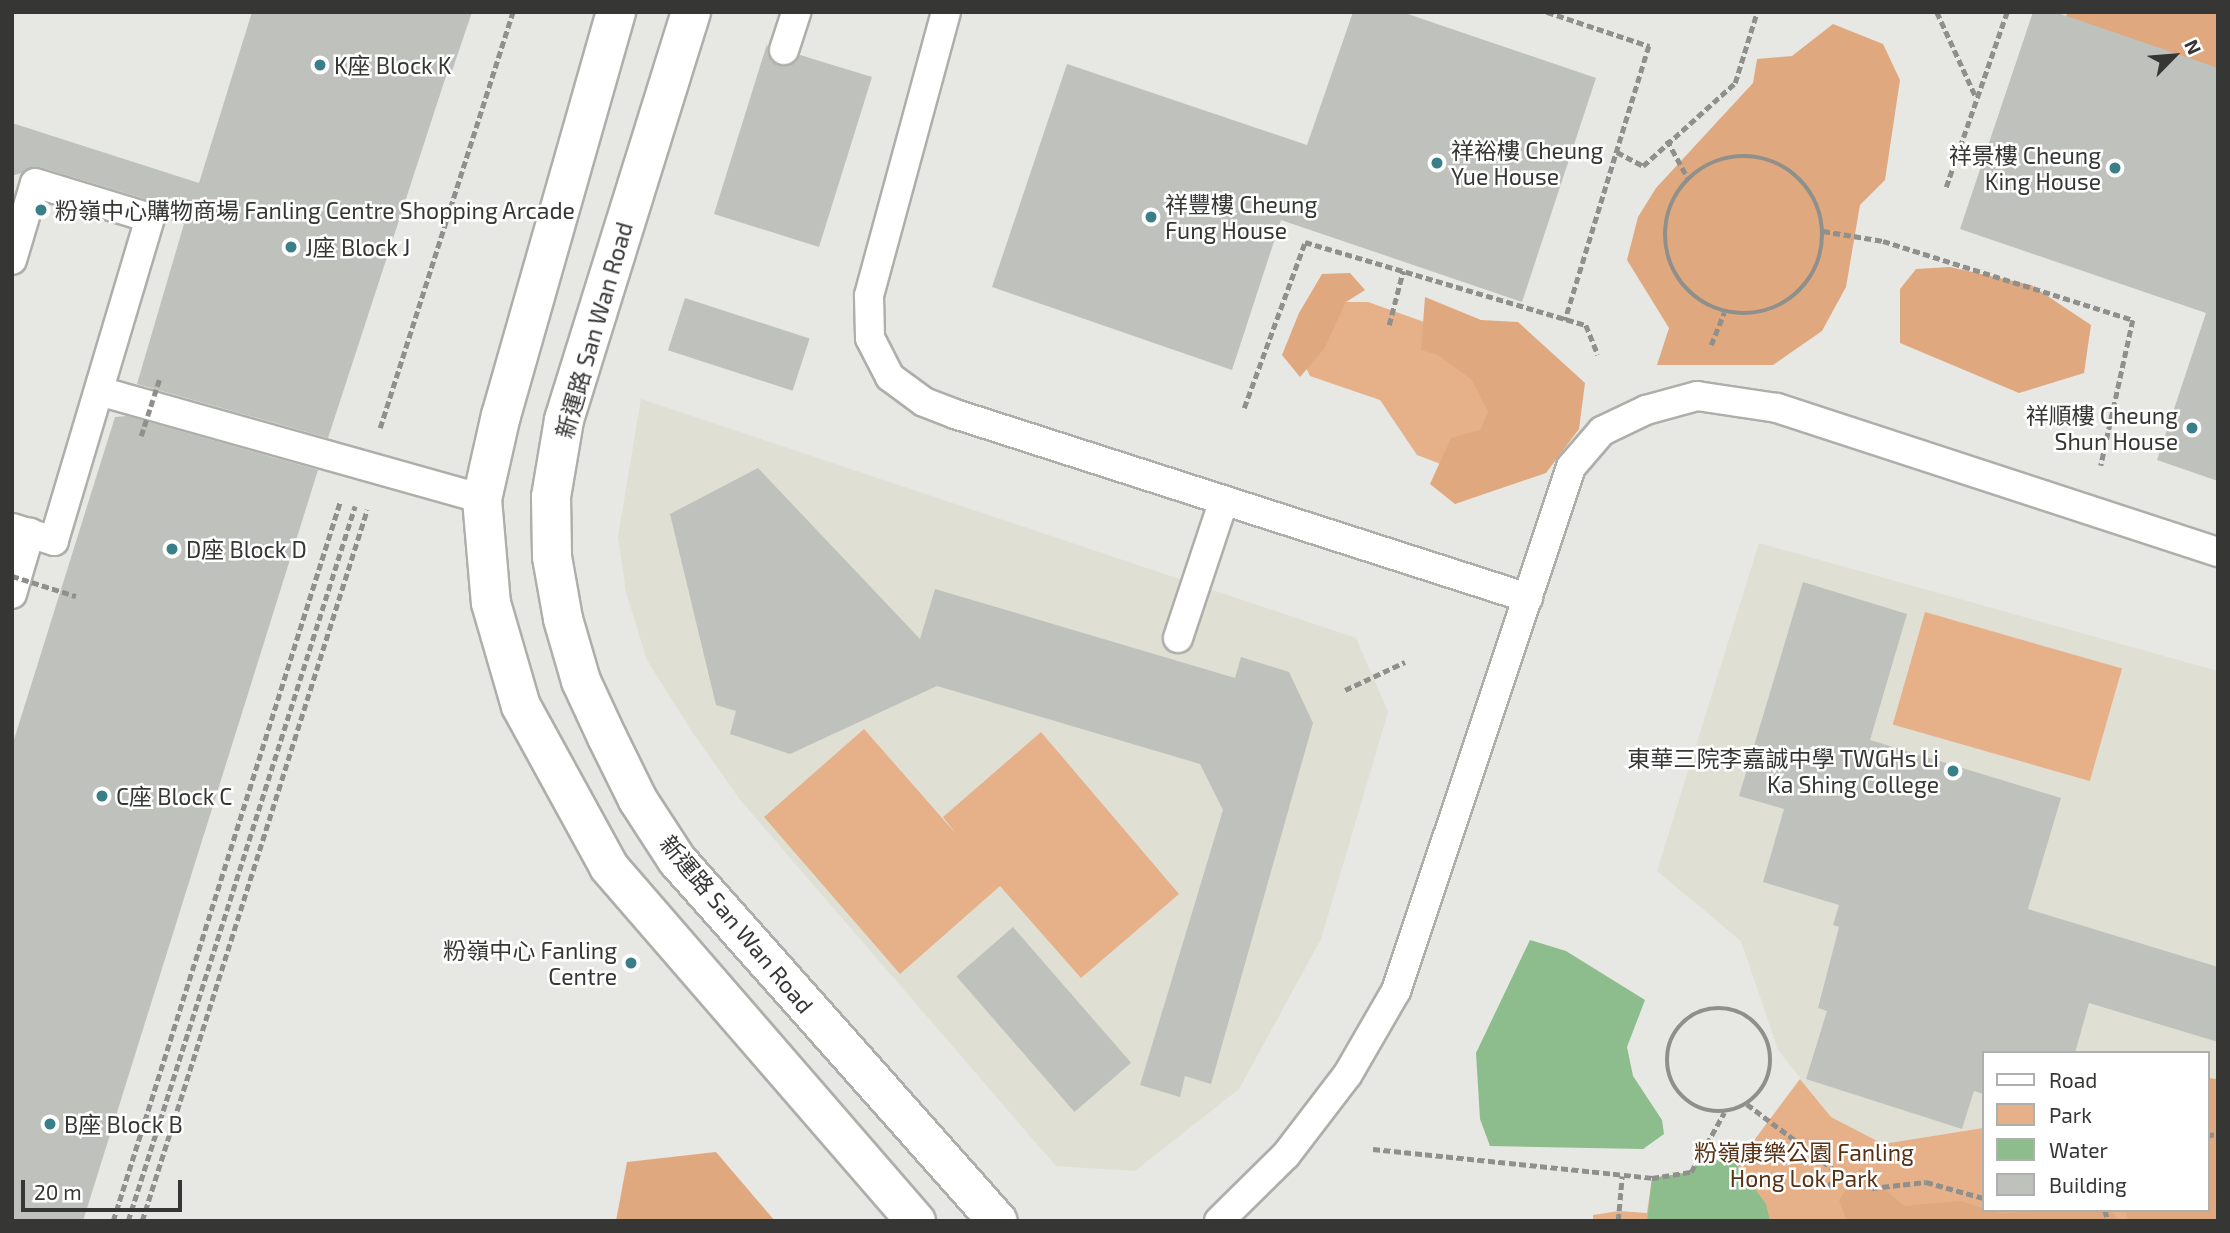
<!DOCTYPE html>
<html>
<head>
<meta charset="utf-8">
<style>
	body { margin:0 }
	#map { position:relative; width:2230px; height:1233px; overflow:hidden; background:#e7e7e3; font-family:"Exo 2","Noto Sans TC",sans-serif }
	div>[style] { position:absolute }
	.built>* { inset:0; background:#e0dfd3 }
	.green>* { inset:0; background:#e6b089; transform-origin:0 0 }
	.forest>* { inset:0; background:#e0a87f }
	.water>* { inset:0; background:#8dbd8c }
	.building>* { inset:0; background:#bfc1bd; transform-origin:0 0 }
	.path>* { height:4.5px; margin-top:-2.25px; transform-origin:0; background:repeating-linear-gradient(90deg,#8f8f8c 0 7px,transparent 0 10.5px) }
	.path>.ring { margin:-2.25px; padding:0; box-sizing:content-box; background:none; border:4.5px solid #8f8f8c; border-radius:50% }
	.roads { filter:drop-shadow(2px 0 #aeaeaa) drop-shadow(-2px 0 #aeaeaa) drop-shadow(0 2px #aeaeaa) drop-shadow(0 -2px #aeaeaa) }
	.service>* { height:28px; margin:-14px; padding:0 14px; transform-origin:14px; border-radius:14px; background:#fff }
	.tertiary>* { height:38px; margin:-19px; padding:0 19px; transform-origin:19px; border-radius:19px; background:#fff }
	.path-bridge>* { height:4.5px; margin-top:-2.25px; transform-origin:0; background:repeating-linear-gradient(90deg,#8f8f8c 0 7px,transparent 0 10.5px) }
	.dots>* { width:19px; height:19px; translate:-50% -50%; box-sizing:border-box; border:4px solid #fff; border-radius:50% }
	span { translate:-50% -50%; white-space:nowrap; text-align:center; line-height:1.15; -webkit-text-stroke:5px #fff; paint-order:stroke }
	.poi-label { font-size:23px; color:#363635 }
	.left { translate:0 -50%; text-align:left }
	.right { translate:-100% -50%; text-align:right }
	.street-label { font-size:23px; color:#363635 }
	.park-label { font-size:23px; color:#563113 }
	.frame { position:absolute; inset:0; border:14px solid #363635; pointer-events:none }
	.legend { position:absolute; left:1982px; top:1051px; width:228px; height:161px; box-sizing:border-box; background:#fff; border:2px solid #afafae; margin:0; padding:9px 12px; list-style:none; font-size:21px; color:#363635 }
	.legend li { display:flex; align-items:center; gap:14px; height:35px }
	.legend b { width:35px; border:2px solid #afafae }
	.north { position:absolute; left:2139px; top:21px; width:70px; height:70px; -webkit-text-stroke:5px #fff; paint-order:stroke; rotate:65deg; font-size:19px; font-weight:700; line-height:28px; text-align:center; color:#363635 }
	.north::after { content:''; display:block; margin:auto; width:24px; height:32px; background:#363635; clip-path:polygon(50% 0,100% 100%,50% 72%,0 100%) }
	.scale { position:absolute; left:21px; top:1180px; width:161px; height:32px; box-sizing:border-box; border:4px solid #363635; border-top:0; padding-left:9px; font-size:21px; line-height:24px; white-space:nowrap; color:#363635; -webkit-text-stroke:5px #fff; paint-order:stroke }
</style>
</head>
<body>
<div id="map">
	<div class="built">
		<i style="clip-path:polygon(641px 399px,1356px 638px,1388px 712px,1321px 939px,1239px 1089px,1135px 1171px,1056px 1166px,741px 801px,691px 730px,647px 660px,626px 592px,618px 537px)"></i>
		<i style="clip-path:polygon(1759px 543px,2218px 671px,2218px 1080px,2207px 1079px,2207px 1053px,1983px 1053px,1983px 1128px,1883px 1144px,1831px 1117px,1778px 1050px,1741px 941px,1657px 871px)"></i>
	</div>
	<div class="green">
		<i style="clip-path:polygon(1346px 302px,1368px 302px,1444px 329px,1502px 423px,1446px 466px,1417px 455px,1380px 400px,1310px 376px,1301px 357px)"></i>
		<i style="left:1925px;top:612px;width:205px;height:117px;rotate:16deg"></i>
		<i style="clip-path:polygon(864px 729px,957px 835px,943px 817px,1041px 732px,1179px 894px,1081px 978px,1000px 886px,900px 974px,764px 817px)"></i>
		<i style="clip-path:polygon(1800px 1079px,1831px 1117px,1883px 1144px,1983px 1128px,1983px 1210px,2207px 1210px,2218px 1221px,1593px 1221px,1593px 1215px,1619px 1211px,1647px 1213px,1652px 1178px,1691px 1172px,1710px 1143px,1737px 1163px)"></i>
	</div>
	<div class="forest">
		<i style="clip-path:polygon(2067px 12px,2218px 12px,2218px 103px,2060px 48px)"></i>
		<i style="clip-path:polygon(1833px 24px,1883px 44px,1900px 80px,1885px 180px,1860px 205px,1846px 287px,1822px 331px,1773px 365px,1657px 365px,1669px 328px,1627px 260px,1638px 217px,1656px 188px,1753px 83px,1757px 59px,1792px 56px)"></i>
		<i style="clip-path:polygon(1950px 267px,2031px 285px,2091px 325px,2084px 373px,2019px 393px,1900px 343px,1900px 289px,1916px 269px)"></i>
		<i style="clip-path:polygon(1350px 273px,1365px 290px,1346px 302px,1324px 349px,1300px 377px,1282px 355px,1299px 313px,1322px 274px)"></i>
		<i style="clip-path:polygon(1425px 297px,1481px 320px,1518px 322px,1585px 383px,1579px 429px,1546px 473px,1455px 504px,1430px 484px,1451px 438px,1480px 430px,1488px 412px,1472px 380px,1438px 355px,1421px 350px)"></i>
		<i style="clip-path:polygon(2207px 1078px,2218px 1079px,2218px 1221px,2128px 1221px,2126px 1210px,2207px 1210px)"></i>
		<i style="clip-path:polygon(716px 1152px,775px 1221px,616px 1221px,627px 1162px)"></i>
		<i style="clip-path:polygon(1860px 1168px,1904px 1206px,1961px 1201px,1998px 1213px,2110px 1210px,2119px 1221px,1847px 1221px,1839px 1200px)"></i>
	</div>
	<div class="water">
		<i style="clip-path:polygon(1530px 940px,1566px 951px,1645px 1000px,1627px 1047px,1633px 1076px,1662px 1120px,1664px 1134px,1643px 1149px,1490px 1146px,1480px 1119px,1476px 1053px)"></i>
		<i style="clip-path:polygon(1710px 1143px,1736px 1163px,1766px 1204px,1770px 1221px,1647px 1221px,1652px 1178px,1691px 1172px)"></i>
	</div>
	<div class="building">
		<i style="clip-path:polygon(252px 12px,472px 12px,452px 71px,448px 70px,328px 438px,137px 384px,184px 224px,166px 219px,155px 202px,40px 167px,12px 176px,12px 123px,199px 183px)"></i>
		<i style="clip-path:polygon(1353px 12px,1402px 12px,1596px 78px,1522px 302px,1281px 220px,1232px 370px,992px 287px,1067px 64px,1307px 145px)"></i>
		<i style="clip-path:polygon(2033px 12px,2055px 12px,2218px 68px,2218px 481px,2157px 460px,2206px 313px,1960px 229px)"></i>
		<i style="clip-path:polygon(767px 44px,771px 61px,780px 66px,795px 63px,800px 55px,872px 77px,819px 247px,714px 214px)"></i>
		<i style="left:685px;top:298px;width:131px;height:55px;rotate:18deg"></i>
		<i style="clip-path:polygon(127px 416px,318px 470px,83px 1221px,12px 1221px,12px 746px,115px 417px)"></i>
		<i style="clip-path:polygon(758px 468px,920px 639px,935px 589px,1235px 678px,1241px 657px,1289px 672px,1313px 723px,1211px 1084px,1185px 1076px,1180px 1097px,1140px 1085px,1223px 810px,1200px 764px,937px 686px,790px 754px,730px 734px,736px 711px,716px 705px,670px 514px)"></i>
		<i style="clip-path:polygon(1803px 582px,1907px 614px,1870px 740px,2061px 798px,2028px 909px,2218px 967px,2218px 1042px,2089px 1003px,2075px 1053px,1983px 1053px,1983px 1094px,1974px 1091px,1962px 1129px,1806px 1079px,1827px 1011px,1818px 1008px,1839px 927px,1833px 925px,1839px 905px,1763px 882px,1784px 809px,1739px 796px)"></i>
		<i style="left:1013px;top:927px;width:180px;height:75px;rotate:49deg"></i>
	</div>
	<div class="path">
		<i style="left:1547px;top:12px;width:108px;rotate:18.4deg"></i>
		<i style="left:1649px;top:46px;width:287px;rotate:107deg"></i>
		<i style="left:1937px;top:12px;width:94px;rotate:65.4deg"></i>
		<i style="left:1667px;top:140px;width:43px;rotate:61.1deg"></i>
		<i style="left:1617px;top:152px;width:30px;rotate:28deg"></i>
		<i style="left:1643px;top:166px;width:124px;rotate:-42.1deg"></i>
		<i style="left:1735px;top:83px;width:74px;rotate:-72.8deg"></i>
		<i class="ring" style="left:1665px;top:156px;width:153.5px;height:153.5px"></i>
		<i style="left:1946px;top:187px;width:185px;rotate:-70.8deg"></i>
		<i style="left:1823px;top:231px;width:61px;rotate:9.5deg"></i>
		<i style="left:1883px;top:241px;width:262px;rotate:17.5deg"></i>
		<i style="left:2133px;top:320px;width:149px;rotate:102.4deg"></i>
		<i style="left:1389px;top:325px;width:56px;rotate:-75.5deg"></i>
		<i style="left:1711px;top:345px;width:35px;rotate:-68deg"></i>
		<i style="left:1244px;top:408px;width:177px;rotate:-69.8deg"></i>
		<i style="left:1305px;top:242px;width:293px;rotate:16.5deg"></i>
		<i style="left:1586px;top:325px;width:32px;rotate:68deg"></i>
		<i style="left:380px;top:428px;width:437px;rotate:-72.3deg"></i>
		<i style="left:1345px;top:690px;width:66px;rotate:-25deg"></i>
		<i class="ring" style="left:1667px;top:1008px;width:99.5px;height:99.5px"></i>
		<i style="left:1747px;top:1104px;width:113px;rotate:37.1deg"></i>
		<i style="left:1837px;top:1172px;width:38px;rotate:25deg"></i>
		<i style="left:1872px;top:1188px;width:54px;rotate:-6.3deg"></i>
		<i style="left:1926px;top:1182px;width:59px;rotate:15.7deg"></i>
		<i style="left:2207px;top:1136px;width:11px;rotate:-15deg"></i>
		<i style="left:1373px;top:1149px;width:281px;rotate:5.9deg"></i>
		<i style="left:1652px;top:1178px;width:39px;rotate:-9deg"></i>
		<i style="left:1691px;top:1172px;width:68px;rotate:-60.8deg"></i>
		<i style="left:1828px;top:1188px;width:18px;rotate:-61deg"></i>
		<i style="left:2105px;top:1210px;width:11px;rotate:75deg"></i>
		<i style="left:113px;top:1221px;width:754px;rotate:-72.48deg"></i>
		<i style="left:128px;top:1221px;width:750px;rotate:-72.39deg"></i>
		<i style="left:142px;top:1221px;width:746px;rotate:-72.44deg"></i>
		<i style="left:1618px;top:1221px;width:45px;rotate:-84.9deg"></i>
	</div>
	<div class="roads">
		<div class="service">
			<i style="left:946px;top:12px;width:294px;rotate:105.2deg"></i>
			<i style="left:869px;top:296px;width:42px;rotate:88.6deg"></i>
			<i style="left:870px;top:338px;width:44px;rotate:62.9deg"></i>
			<i style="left:890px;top:377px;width:42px;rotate:36.3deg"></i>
			<i style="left:924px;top:402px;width:33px;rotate:21deg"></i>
			<i style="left:955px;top:414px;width:602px;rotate:17.8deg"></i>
			<i style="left:784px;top:50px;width:40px;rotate:-72deg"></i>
			<i style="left:12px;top:260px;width:80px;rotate:-73.4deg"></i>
			<i style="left:35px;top:183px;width:120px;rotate:16.9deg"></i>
			<i style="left:150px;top:218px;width:337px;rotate:106.6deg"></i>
			<i style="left:54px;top:541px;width:44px;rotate:-162.8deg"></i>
			<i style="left:99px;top:391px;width:398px;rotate:15.7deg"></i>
			<i style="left:12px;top:594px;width:64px;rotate:-73.6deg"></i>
			<i style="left:1178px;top:638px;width:145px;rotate:-71.6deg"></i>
			<i style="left:1219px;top:1221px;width:94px;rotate:-44.6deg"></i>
			<i style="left:1286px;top:1155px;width:102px;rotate:-52.6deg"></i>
			<i style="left:1348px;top:1074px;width:96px;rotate:-60deg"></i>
			<i style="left:1396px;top:991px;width:552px;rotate:-71.53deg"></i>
			<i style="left:1571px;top:467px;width:48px;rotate:-49.3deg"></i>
			<i style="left:1602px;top:431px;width:49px;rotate:-25.5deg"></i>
			<i style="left:1646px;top:410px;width:53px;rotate:-15.4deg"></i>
			<i style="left:1697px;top:396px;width:81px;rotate:8.5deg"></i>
			<i style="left:1777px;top:408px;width:464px;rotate:18.1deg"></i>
		</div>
		<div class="tertiary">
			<i style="left:616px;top:12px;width:419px;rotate:105.9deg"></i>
			<i style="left:501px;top:415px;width:86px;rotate:102.7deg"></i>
			<i style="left:482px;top:499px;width:104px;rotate:85.1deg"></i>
			<i style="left:491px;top:603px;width:107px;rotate:73.8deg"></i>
			<i style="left:521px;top:706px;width:183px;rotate:61.3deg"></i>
			<i style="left:609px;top:867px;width:469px;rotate:49.1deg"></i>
			<i style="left:691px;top:12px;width:427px;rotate:107.3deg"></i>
			<i style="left:564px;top:420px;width:78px;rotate:99.6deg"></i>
			<i style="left:551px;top:497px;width:60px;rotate:89deg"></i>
			<i style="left:552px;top:557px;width:63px;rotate:79.9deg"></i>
			<i style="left:563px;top:619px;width:65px;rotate:73.8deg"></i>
			<i style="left:581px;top:681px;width:62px;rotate:65.1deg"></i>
			<i style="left:607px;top:737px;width:70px;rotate:63.8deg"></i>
			<i style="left:638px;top:800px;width:72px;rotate:57deg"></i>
			<i style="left:677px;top:860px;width:483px;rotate:48.4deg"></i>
		</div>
	</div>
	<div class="path-bridge">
		<i style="left:141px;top:436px;width:62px;rotate:-72.1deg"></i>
		<i style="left:12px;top:576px;width:67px;rotate:17.4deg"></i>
	</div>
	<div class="dots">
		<i style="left:320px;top:65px;background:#397f8a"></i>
		<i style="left:1437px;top:163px;background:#397f8a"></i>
		<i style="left:2115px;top:168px;background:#397f8a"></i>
		<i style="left:41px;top:210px;background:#397f8a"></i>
		<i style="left:1151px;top:217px;background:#397f8a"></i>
		<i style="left:291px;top:247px;background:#397f8a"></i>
		<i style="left:2192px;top:428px;background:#397f8a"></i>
		<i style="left:172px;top:549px;background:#397f8a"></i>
		<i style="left:1953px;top:771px;background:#397f8a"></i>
		<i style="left:102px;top:796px;background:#397f8a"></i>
		<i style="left:631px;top:963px;background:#397f8a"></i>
		<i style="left:50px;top:1124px;background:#397f8a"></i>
	</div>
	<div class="poi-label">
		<span class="left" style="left:334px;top:65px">K座 Block K</span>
		<span class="left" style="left:1451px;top:163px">祥裕樓 Cheung<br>Yue House</span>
		<span class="right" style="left:2101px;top:168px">祥景樓 Cheung<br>King House</span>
		<span class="left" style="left:1165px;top:217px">祥豐樓 Cheung<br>Fung House</span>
		<span class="left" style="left:55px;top:210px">粉嶺中心購物商場 Fanling Centre Shopping Arcade</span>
		<span class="left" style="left:305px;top:247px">J座 Block J</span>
		<span class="right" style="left:2178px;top:428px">祥順樓 Cheung<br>Shun House</span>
		<span class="left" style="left:186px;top:549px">D座 Block D</span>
		<span class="right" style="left:1939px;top:771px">東華三院李嘉誠中學 TWGHs Li<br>Ka Shing College</span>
		<span class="left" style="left:116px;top:796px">C座 Block C</span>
		<span class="right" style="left:617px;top:963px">粉嶺中心 Fanling<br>Centre</span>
		<span class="left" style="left:64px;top:1124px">B座 Block B</span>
	</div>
	<div class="street-label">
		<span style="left:594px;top:330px;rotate:-74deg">新運路 San Wan Road</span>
		<span style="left:737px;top:924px;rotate:50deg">新運路 San Wan Road</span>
	</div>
	<div class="park-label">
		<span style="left:1804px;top:1165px">粉嶺康樂公園 Fanling<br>Hong Lok Park</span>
	</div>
	<div class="frame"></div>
	<ul class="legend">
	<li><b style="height:9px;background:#fff"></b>Road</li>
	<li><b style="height:19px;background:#e6b089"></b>Park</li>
	<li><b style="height:19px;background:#8dbd8c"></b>Water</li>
	<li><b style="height:19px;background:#bfc1bd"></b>Building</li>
	</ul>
	<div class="north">N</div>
	<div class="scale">20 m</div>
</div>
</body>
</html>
